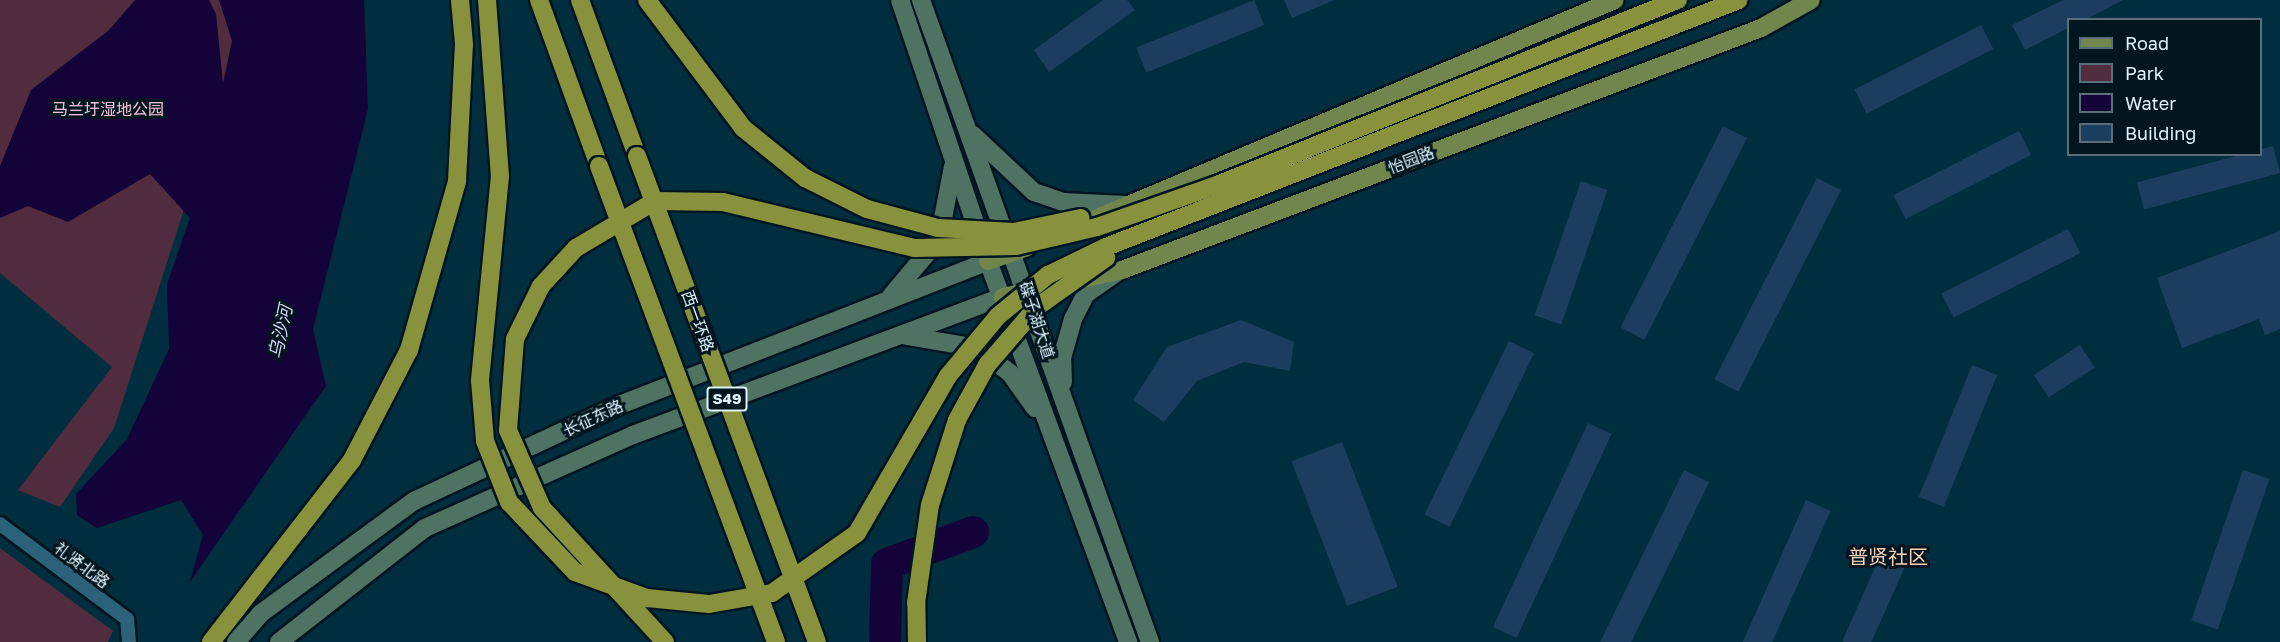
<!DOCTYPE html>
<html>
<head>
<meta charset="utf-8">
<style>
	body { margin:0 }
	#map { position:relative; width:2280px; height:642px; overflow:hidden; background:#012e3f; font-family:"Golos Text","Noto Sans SC",sans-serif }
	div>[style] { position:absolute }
	.green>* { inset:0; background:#512b3e }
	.water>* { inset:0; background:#140338 }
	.pier>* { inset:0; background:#012e3f }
	.river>* { height:32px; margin:-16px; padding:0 16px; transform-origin:16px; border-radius:16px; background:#140338 }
	.building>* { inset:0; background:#1c3e5e; transform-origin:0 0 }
	.roads { filter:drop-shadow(2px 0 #001521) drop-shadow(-2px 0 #001521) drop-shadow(0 2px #001521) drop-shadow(0 -2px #001521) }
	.minor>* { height:14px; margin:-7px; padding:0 7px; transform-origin:7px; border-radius:7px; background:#2b6179 }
	.secondary>* { height:18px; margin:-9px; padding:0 9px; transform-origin:9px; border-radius:9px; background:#4e7362 }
	.primary>* { height:18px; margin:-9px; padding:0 9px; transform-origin:9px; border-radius:9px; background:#71864c }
	.trunk>* { height:18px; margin:-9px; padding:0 9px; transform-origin:9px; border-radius:9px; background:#88923d }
	.bridges { filter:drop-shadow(2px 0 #001521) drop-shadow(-2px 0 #001521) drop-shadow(0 2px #001521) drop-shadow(0 -2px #001521) }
	.trunk-bridge>* { height:18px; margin:-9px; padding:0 9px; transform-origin:9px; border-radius:9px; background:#88923d }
	span { translate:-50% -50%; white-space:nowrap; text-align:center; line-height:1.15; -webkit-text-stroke:6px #01151e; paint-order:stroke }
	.shield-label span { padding:2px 4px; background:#01151e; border:2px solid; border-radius:4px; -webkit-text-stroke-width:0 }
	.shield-label { font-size:15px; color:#ddf3fe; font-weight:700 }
	.park-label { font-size:16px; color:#fbc1dc }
	.street-label { font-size:16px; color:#ddf3fe }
	.water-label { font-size:18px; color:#d9d6fb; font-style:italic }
	.quarter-label { font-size:20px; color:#facdb6 }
	.legend { position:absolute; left:2067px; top:18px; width:195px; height:138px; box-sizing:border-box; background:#01151e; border:2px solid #596e78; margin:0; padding:8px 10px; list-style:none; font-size:18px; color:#ddf3fe }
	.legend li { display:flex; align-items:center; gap:12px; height:30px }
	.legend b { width:30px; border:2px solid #596e78 }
</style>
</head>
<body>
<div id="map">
	<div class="green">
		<i style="clip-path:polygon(0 0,232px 0,243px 59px,187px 200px,114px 428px,60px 507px,18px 490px,112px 367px,0 273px)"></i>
		<i style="clip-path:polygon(0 548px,113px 631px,108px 642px,0 642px)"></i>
	</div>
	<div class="water">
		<i style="clip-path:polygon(135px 0,209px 0,216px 14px,223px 83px,232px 41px,219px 0,364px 0,368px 109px,313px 329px,328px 395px,185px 599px,203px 535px,181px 500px,97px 528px,77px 515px,76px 494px,127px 439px,169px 349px,167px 284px,190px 218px,150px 174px,68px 222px,28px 206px,0 218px,0 166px,31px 90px,108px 31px)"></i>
	</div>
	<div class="pier">
		<i style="clip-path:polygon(328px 383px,345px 439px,378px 510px,416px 642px,216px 642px,182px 600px,185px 589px)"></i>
	</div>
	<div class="river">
		<i style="left:885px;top:642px;width:78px;rotate:-88.5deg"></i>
		<i style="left:887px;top:564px;width:92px;rotate:-20.4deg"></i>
	</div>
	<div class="building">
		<i style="clip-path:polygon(1103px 0,1127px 0,1135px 10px,1049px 72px,1034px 50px)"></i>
		<i style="left:1254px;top:0;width:27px;height:127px;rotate:68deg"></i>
		<i style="clip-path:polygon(1284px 0,1334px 0,1292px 18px)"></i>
		<i style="clip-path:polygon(2063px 0,2123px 0,2085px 20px,2068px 20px,2068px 28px,2025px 50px,2012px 25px)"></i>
		<i style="left:1981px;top:25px;width:27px;height:142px;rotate:63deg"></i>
		<i style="left:1723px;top:126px;width:27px;height:226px;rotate:27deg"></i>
		<i style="left:2019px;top:131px;width:27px;height:141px;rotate:63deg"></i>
		<i style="left:2273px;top:146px;width:28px;height:141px;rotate:75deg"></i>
		<i style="left:1817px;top:178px;width:27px;height:226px;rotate:27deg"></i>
		<i style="left:1581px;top:181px;width:28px;height:142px;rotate:19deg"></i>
		<i style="left:2068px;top:229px;width:27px;height:142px;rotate:63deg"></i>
		<i style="clip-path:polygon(2280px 231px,2280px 329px,2265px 335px,2259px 319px,2182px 348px,2157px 278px)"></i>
		<i style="clip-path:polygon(1241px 320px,1294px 342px,1290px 371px,1244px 362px,1197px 381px,1164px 422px,1133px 400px,1167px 347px)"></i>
		<i style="left:1509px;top:341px;width:28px;height:193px;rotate:26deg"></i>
		<i style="left:2080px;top:345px;width:27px;height:55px;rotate:57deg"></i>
		<i style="left:1972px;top:365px;width:27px;height:142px;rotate:22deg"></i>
		<i style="left:1588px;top:423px;width:26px;height:225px;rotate:25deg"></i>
		<i style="left:1342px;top:442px;width:155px;height:54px;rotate:69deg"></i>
		<i style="left:1684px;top:470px;width:28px;height:191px;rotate:26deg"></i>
		<i style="left:2243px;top:470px;width:28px;height:159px;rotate:19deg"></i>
		<i style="left:1806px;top:500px;width:27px;height:157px;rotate:24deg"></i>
		<i style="left:1885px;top:545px;width:27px;height:105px;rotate:24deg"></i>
	</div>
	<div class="roads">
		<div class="minor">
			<i style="left:0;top:524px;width:159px;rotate:36.8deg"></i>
			<i style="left:127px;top:619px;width:23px;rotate:85deg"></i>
		</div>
		<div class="secondary">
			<i style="left:900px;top:0;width:275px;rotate:71.4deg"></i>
			<i style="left:988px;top:261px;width:406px;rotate:69.8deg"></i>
			<i style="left:921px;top:0;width:682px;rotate:70.37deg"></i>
			<i style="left:973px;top:135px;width:83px;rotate:43.1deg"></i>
			<i style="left:1034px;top:192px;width:31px;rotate:19deg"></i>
			<i style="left:1063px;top:202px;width:64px;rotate:2.7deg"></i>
			<i style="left:891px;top:296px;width:75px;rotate:-49.9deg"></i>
			<i style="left:939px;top:239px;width:74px;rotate:-79.1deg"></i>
			<i style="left:907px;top:336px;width:71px;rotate:9.7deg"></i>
			<i style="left:977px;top:348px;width:41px;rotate:37.1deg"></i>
			<i style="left:1010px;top:373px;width:43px;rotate:54.5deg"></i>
			<i style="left:1063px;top:382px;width:24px;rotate:-92deg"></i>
			<i style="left:1062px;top:358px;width:41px;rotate:-74.2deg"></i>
			<i style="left:1073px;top:319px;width:28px;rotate:-63deg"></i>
			<i style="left:1086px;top:294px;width:39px;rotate:-35deg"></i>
			<i style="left:236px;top:642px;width:37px;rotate:-49deg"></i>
			<i style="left:260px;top:614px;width:191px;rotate:-36.3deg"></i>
			<i style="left:414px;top:501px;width:224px;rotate:-25.1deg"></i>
			<i style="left:617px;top:406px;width:398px;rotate:-21.3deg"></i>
			<i style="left:279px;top:642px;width:185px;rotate:-38deg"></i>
			<i style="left:425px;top:528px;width:228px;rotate:-24.1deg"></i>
			<i style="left:633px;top:435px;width:395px;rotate:-20.5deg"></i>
		</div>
		<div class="primary">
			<i style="left:1081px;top:225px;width:579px;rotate:-22.85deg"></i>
			<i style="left:988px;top:261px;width:41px;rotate:-19.7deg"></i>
			<i style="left:1003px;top:297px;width:122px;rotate:-12.8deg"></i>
			<i style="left:1122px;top:270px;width:683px;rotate:-20.74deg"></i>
			<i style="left:1761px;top:28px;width:57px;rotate:-29.2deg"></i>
		</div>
		<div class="trunk">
			<i style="left:539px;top:0;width:177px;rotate:70.1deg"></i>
			<i style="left:580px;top:0;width:166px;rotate:69.9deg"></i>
			<i style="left:211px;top:642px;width:230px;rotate:-52.2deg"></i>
			<i style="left:352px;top:460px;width:124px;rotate:-62.6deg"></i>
			<i style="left:409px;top:350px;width:176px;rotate:-74.1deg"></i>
			<i style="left:457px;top:181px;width:137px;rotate:-87.1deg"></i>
			<i style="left:464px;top:44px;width:44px;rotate:-95.2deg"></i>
		</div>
	</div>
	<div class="bridges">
		<div class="trunk-bridge">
			<i style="left:487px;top:0;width:176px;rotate:85.8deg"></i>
			<i style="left:500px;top:176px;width:205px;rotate:95.6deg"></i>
			<i style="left:480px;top:380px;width:61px;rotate:85.3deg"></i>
			<i style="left:485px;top:441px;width:66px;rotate:68.5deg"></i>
			<i style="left:509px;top:502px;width:96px;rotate:46.7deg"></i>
			<i style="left:575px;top:572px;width:77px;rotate:19.9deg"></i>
			<i style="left:647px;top:598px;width:62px;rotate:5.5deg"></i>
			<i style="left:709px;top:604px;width:64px;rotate:-9.9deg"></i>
			<i style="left:772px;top:593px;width:104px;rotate:-35.2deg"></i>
			<i style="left:857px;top:533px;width:181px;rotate:-59.9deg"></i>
			<i style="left:948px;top:376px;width:78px;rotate:-50.2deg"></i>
			<i style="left:998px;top:316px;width:65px;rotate:-39.4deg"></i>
			<i style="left:1048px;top:275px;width:64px;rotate:-25.8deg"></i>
			<i style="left:1106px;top:247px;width:679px;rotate:-21.32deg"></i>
			<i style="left:647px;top:0;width:160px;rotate:53.1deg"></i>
			<i style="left:743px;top:128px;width:80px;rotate:38.9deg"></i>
			<i style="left:805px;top:178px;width:69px;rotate:26.6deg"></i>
			<i style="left:867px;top:209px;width:73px;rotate:15deg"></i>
			<i style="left:938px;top:228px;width:76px;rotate:3deg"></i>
			<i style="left:1014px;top:232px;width:68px;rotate:-11.8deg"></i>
			<i style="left:637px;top:156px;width:518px;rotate:69.68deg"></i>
			<i style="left:599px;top:166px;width:508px;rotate:69.6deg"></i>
			<i style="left:665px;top:642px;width:182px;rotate:-132.5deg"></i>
			<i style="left:542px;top:508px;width:85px;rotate:-113.6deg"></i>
			<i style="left:508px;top:430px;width:91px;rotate:-85.6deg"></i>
			<i style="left:515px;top:339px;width:59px;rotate:-63.9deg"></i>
			<i style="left:541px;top:286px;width:52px;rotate:-47.4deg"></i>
			<i style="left:576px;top:248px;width:92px;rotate:-30.7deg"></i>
			<i style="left:655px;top:201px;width:68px;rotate:0.8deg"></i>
			<i style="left:723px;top:202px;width:197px;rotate:13.5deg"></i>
			<i style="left:915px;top:248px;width:101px;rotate:-1.1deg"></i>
			<i style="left:1016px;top:246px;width:83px;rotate:-13.2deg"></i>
			<i style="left:1097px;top:227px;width:127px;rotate:-19.3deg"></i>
			<i style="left:1217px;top:185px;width:497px;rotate:-21.9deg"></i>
			<i style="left:917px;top:642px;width:39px;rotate:-91deg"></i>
			<i style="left:916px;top:603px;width:99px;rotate:-81.9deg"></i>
			<i style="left:930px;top:505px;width:89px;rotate:-72.4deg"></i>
			<i style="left:957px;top:420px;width:63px;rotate:-61.4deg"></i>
			<i style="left:987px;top:365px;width:77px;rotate:-49.2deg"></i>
			<i style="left:1037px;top:307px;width:85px;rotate:-35.4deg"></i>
		</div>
	</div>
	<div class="shield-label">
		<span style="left:727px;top:399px">S49</span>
	</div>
	<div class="park-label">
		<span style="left:108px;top:109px">马兰圩湿地公园</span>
	</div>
	<div class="street-label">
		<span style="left:1411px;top:160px;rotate:-21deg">怡园路</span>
		<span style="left:1037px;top:320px;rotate:72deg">碟子湖大道</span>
		<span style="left:698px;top:321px;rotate:70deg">西一环路</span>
		<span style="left:593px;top:418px;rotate:-25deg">长征东路</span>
		<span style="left:82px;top:565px;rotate:37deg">礼贤北路</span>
	</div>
	<div class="water-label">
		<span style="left:280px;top:332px;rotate:-78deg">乌沙河</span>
	</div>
	<div class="quarter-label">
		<span style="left:1888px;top:556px">普贤社区</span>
	</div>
	<ul class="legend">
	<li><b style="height:8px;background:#71864c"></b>Road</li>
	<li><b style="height:16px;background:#512b3e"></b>Park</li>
	<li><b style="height:16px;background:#140338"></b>Water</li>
	<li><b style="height:16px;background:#1c3e5e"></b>Building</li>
	</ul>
</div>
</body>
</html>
